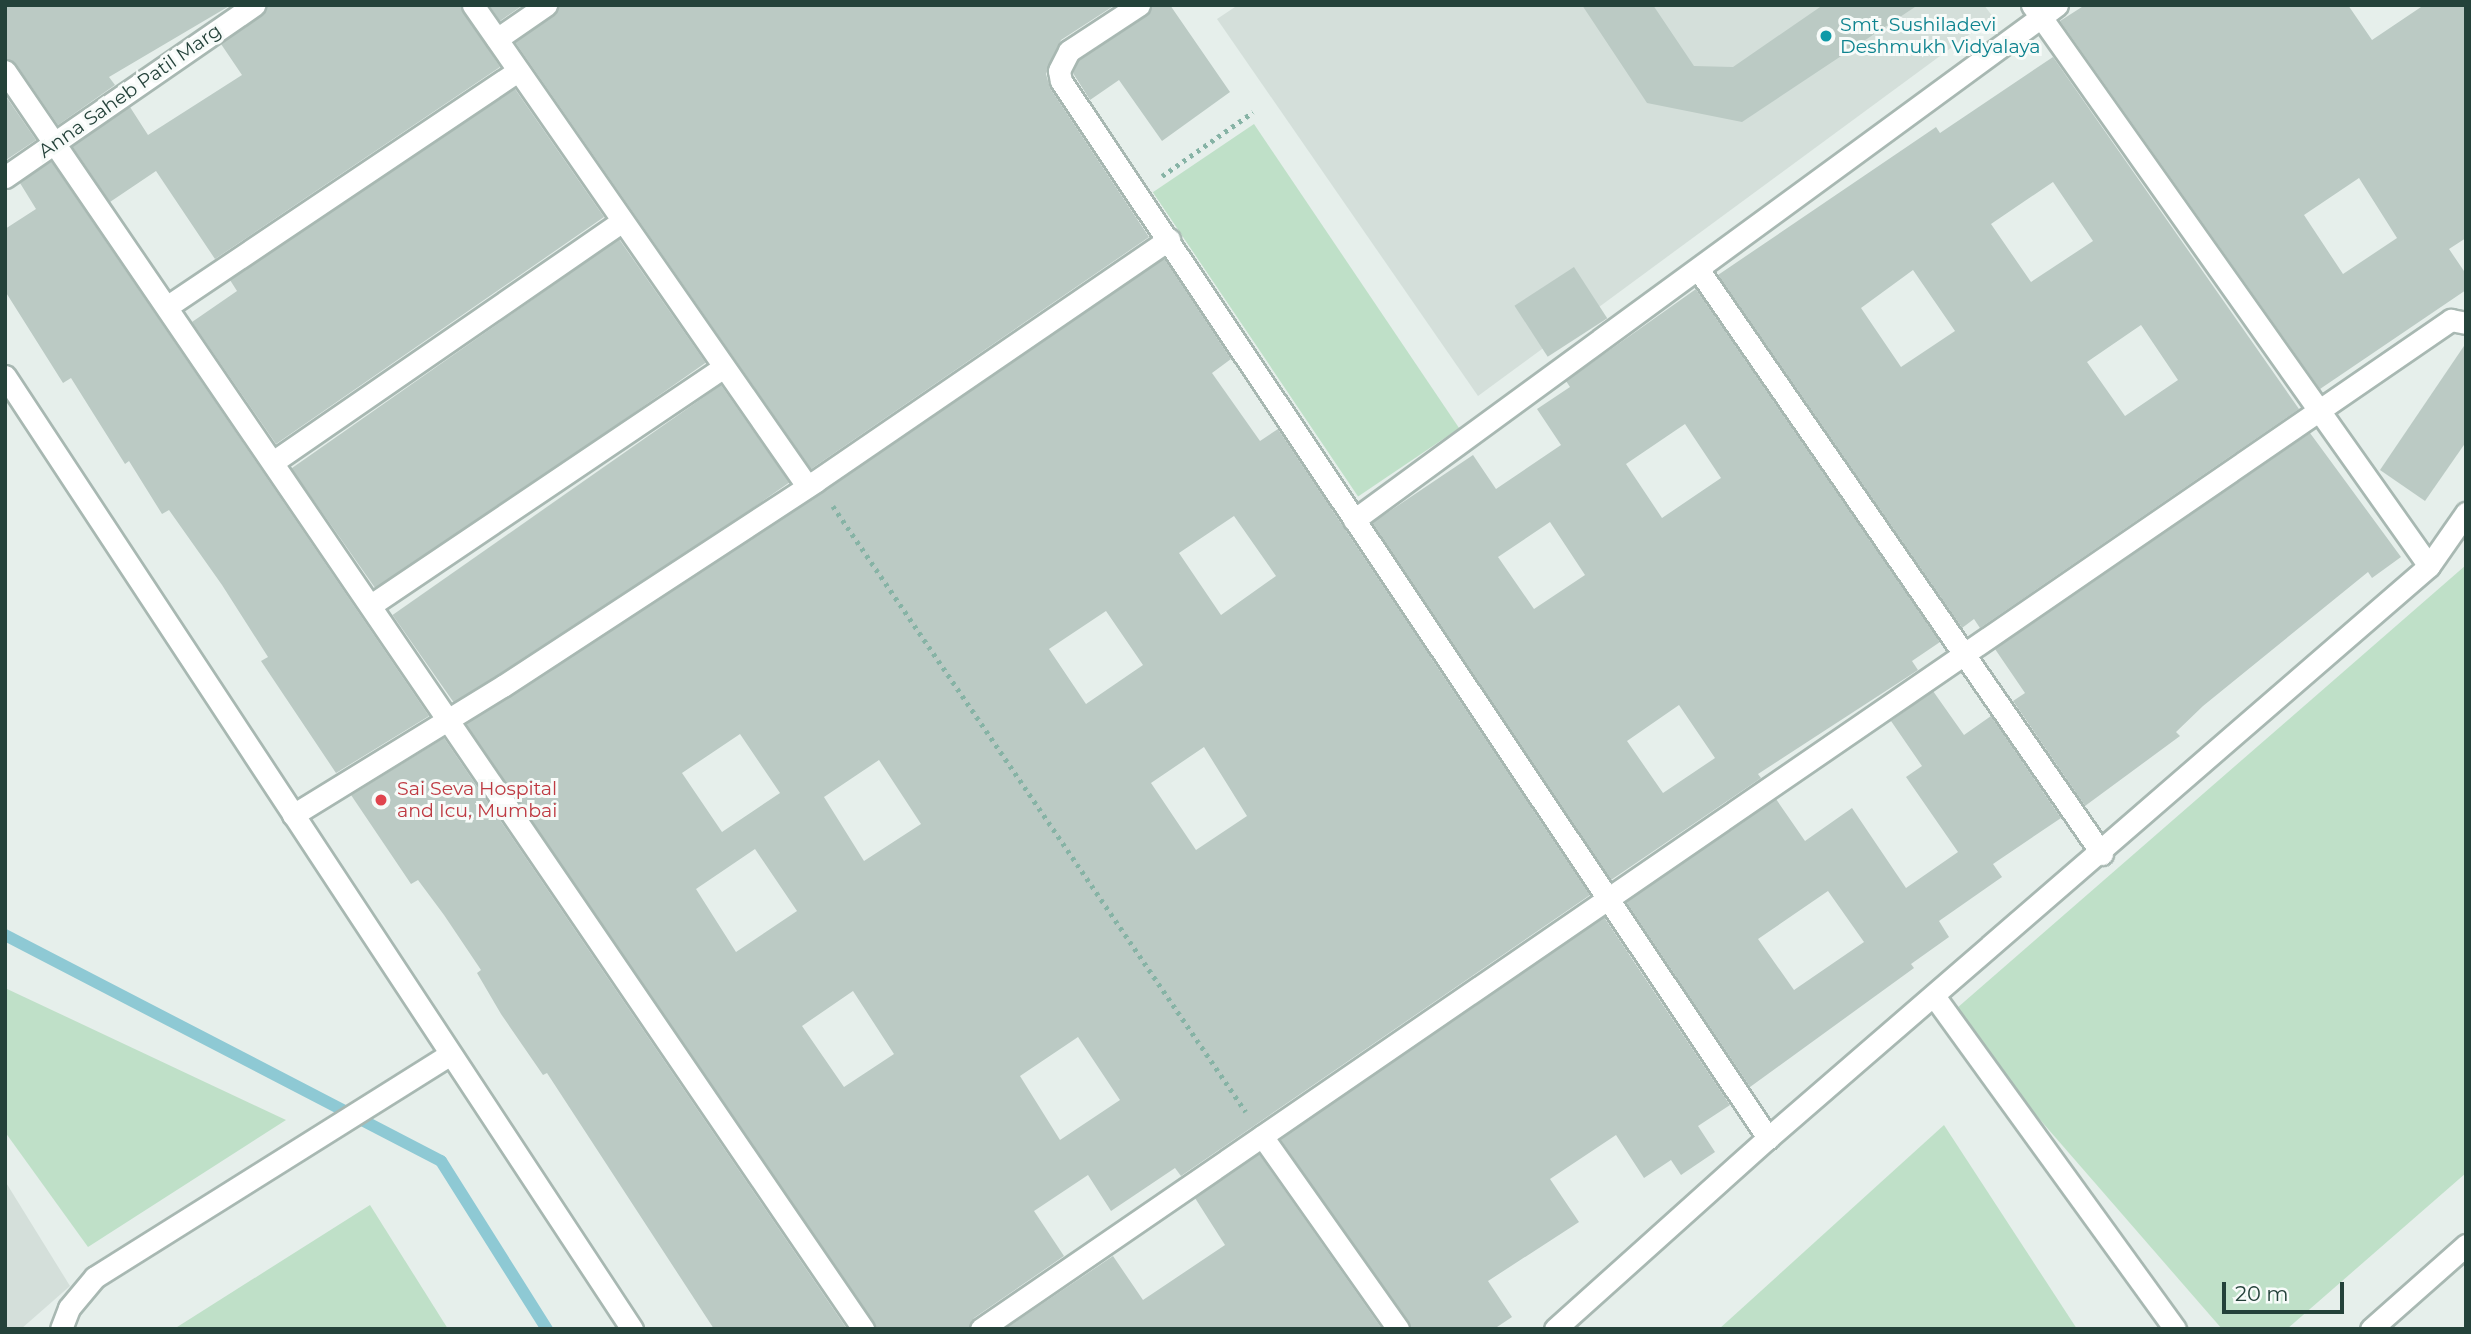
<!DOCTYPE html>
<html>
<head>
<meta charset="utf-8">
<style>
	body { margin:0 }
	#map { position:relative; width:2471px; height:1334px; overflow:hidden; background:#e6efeb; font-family:Montserrat,sans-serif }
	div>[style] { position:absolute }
	.built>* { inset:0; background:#d4dfda }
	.green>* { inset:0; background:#bfe0c8; transform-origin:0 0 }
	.stream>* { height:12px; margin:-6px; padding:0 6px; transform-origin:6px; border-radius:6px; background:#8ec9d4 }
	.building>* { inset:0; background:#bbcac4; transform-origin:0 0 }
	.path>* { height:4.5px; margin-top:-2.25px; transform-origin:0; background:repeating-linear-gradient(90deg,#86b3a5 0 3.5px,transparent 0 8.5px) }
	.roads { filter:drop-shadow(2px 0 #a8b8b2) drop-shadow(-2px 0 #a8b8b2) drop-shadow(0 2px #a8b8b2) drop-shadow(0 -2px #a8b8b2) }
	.service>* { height:21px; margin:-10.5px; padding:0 10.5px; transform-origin:10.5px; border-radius:10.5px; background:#fff }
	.minor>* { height:21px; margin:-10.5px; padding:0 10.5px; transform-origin:10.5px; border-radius:10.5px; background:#fff }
	.tertiary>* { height:21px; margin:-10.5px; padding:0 10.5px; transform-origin:10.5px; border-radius:10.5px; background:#fff }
	.secondary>* { height:21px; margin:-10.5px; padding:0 10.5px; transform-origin:10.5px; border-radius:10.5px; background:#fff }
	.dots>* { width:19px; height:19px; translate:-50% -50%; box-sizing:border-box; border:4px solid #f7fbf9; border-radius:50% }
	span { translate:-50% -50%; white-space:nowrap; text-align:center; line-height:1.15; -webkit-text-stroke:6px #f7fbf9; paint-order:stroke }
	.culture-label { font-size:19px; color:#0d838f }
	.left { translate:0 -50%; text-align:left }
	.street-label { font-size:19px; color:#24423a }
	.health-label { font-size:19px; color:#be3a42 }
	.frame { position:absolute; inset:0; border:7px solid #24423a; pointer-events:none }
	.scale { position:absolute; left:2222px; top:1282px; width:122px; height:32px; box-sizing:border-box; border:4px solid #24423a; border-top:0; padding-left:9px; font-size:21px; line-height:24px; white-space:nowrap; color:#24423a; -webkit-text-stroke:5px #f7fbf9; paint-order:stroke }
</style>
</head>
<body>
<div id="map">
	<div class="built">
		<i style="clip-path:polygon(1238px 5px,1984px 5px,1993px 17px,1478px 396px,1217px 19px)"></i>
		<i style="clip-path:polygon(5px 1181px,70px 1286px,21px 1329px,5px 1329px)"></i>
	</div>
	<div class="green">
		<i style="left:1254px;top:124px;width:367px;height:122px;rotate:56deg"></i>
		<i style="clip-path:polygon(2466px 565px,2466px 1173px,2287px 1329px,2222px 1329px,1949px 1015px)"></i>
		<i style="clip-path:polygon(5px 989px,5px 988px,286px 1120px,88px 1247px,5px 1132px)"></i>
		<i style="clip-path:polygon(1944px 1125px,2077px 1329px,1719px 1329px)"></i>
		<i style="clip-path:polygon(370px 1205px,448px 1329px,174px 1329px)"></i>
	</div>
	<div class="stream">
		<i style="left:5px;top:935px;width:491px;rotate:27.4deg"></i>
		<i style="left:441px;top:1161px;width:199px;rotate:57.8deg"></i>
	</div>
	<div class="building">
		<i style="clip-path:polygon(5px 5px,231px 5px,109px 77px,115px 85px,58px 125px,16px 64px,5px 58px)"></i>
		<i style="clip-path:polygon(267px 5px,460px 5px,500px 67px,215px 259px,156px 171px,110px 202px,72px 146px,130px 107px,148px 135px,242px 75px,221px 44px,261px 16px)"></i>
		<i style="clip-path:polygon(489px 5px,523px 5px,500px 21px)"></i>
		<i style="clip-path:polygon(559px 5px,1115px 5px,1061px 40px,1046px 74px,1050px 88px,1149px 237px,811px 469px,515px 42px,553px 16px)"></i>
		<i style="clip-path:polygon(1152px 5px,1170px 5px,1230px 92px,1162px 141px,1119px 80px,1090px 100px,1073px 73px,1079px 60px,1146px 16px)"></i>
		<i style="clip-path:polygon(1582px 5px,1653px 5px,1694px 66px,1733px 67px,1823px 5px,1918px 5px,1742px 122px,1647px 103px)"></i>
		<i style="clip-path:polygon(evenodd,2085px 5px,2348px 5px,2372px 40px,2424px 5px,2466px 5px,2466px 238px,2449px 249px,2466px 274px,2466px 290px,2320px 389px,2060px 21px,2085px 5px,2359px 178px,2397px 238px,2343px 274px,2304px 215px,2359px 178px)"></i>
		<i style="clip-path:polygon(evenodd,2053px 57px,2299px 409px,1980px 628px,1974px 619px,1962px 628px,1718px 275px,1936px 127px,1940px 133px,2053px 57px,2053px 182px,2093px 241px,2031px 282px,1991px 224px,2053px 182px,2053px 57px,1913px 270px,1955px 331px,1901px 367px,1861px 308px,1913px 270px,2053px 57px,2141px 325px,2178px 380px,2125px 416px,2087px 362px,2141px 325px)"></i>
		<i style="clip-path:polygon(515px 89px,604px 217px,276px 444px,192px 322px,237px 291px,230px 280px)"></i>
		<i style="clip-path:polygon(5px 95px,36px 140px,6px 160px,5px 159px)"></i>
		<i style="clip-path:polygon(51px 161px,429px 716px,336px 773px,261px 661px,268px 657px,222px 585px,169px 510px,162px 514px,129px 461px,125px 464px,71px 378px,63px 383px,5px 291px,5px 229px,36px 209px,20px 183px)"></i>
		<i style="left:619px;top:239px;width:151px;height:400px;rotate:55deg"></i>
		<i style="clip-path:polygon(evenodd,1164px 258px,1231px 359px,1212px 373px,1260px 441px,1278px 429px,1590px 895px,1181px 1176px,1175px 1168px,1111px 1211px,1088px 1175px,1034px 1211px,1064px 1256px,974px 1318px,968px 1329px,876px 1329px,466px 724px,823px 492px,1164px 258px,1234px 516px,1276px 576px,1221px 615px,1179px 553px,1234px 516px,1164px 258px,1106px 611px,1143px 665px,1086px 704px,1049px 649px,1106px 611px,1164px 258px,740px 734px,780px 793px,722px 832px,682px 773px,740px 734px,1164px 258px,1204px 747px,1247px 816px,1196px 850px,1151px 783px,1204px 747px,1164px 258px,879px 760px,921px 824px,864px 861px,824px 797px,879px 760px,1164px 258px,755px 849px,797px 911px,736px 952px,696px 889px,755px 849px,1164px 258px,853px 991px,894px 1054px,844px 1087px,802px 1026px,853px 991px,1164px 258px,1078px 1037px,1120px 1100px,1060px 1140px,1020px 1076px,1078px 1037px)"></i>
		<i style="left:1574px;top:267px;width:61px;height:71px;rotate:57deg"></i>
		<i style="clip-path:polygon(evenodd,1696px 289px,1940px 642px,1912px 661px,1918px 670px,1758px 774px,1761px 778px,1611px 880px,1372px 523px,1473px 455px,1496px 489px,1561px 445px,1537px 409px,1570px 387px,1566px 381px,1696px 289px,1685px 424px,1721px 478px,1662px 518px,1626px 464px,1685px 424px,1696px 289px,1550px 522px,1585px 575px,1534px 609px,1498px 557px,1550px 522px,1696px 289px,1679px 705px,1715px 758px,1663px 793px,1627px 741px,1679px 705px)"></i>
		<i style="clip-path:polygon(2466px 343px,2466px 442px,2425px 501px,2380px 470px)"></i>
		<i style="left:721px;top:385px;width:119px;height:401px;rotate:55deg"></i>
		<i style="clip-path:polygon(2310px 433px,2401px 557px,2372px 578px,2368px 572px,2203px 706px,2176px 732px,2180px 736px,2085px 806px,2013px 701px,2025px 693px,1995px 649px)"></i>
		<i style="clip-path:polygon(evenodd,1933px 691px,1964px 735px,1991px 716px,2061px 818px,1993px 864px,2002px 877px,1939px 921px,1949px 937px,1911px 964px,1914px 968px,1750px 1087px,1626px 902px,1776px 799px,1805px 841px,1852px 808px,1906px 888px,1958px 852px,1906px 777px,1922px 766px,1891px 721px,1933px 691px,1828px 891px,1864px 942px,1794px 990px,1758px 939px,1828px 891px)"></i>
		<i style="clip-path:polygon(444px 738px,847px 1329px,714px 1329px,547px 1073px,543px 1075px,501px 1014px,477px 973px,481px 970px,444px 915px,418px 880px,411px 884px,351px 795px)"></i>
		<i style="clip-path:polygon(1604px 917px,1730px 1105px,1698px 1126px,1715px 1152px,1681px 1175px,1671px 1160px,1644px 1178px,1616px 1135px,1550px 1179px,1579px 1222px,1488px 1281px,1512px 1317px,1494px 1329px,1411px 1329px,1280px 1139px)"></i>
		<i style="clip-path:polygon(1259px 1154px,1382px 1329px,1005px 1329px,1113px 1256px,1143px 1300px,1225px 1245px,1195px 1198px)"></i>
	</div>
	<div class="path">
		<i style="left:1162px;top:176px;width:111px;rotate:-35.1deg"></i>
		<i style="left:833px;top:506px;width:733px;rotate:55.72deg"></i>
	</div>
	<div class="roads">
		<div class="service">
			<i style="left:61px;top:1329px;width:22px;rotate:-69deg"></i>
			<i style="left:69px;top:1308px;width:40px;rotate:-50deg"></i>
			<i style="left:95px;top:1277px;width:419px;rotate:-32.1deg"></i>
		</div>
		<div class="minor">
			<i style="left:473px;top:5px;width:586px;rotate:55.22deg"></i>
			<i style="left:1139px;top:5px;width:84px;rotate:146.7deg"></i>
			<i style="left:1069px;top:51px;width:22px;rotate:117deg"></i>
			<i style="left:1059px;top:71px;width:10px;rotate:79deg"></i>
			<i style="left:1061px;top:81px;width:1272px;rotate:56.22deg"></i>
			<i style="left:2057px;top:5px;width:20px;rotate:143deg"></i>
			<i style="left:2041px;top:17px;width:672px;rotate:54.75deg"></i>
			<i style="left:497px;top:39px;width:60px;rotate:-34.8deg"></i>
			<i style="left:5px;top:71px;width:1523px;rotate:55.7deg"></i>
			<i style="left:5px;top:177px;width:303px;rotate:-34.6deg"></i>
			<i style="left:1698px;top:269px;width:711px;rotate:55.37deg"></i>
			<i style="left:168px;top:306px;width:422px;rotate:-33.9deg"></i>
			<i style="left:273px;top:462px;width:424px;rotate:-34.6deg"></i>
			<i style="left:1354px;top:520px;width:851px;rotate:-36.21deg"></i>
			<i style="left:2041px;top:17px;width:15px;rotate:-127deg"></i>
			<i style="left:371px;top:605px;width:424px;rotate:-34deg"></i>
			<i style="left:293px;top:815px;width:246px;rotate:-31.6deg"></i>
			<i style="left:503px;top:686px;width:374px;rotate:-33.2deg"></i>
			<i style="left:816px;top:481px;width:428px;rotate:-34.4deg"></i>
			<i style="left:1934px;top:996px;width:411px;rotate:54.1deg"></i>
			<i style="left:1262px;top:1136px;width:236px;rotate:54.8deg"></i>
			<i style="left:981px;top:1329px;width:1783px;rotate:-34.47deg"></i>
			<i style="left:2451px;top:320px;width:15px;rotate:11deg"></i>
			<i style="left:1555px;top:1329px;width:286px;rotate:-41.9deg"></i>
			<i style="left:1768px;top:1138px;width:874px;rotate:-40.87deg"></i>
			<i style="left:2429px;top:566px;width:65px;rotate:-55.1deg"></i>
		</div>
		<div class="tertiary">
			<i style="left:2371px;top:1329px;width:127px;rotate:-41.5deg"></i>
		</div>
		<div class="secondary">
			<i style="left:5px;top:376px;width:1141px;rotate:56.66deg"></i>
		</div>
	</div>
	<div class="dots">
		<i style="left:1826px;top:36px;background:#0f9aa8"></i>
		<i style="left:381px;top:800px;background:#e0444e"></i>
	</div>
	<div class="culture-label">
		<span class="left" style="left:1840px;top:36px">Smt. Sushiladevi<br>Deshmukh Vidyalaya</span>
	</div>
	<div class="street-label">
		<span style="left:130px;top:91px;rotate:-35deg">Anna Saheb Patil Marg</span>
	</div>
	<div class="health-label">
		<span class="left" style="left:397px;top:800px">Sai Seva Hospital<br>and Icu, Mumbai</span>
	</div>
	<div class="frame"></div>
	<div class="scale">20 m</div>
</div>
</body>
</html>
